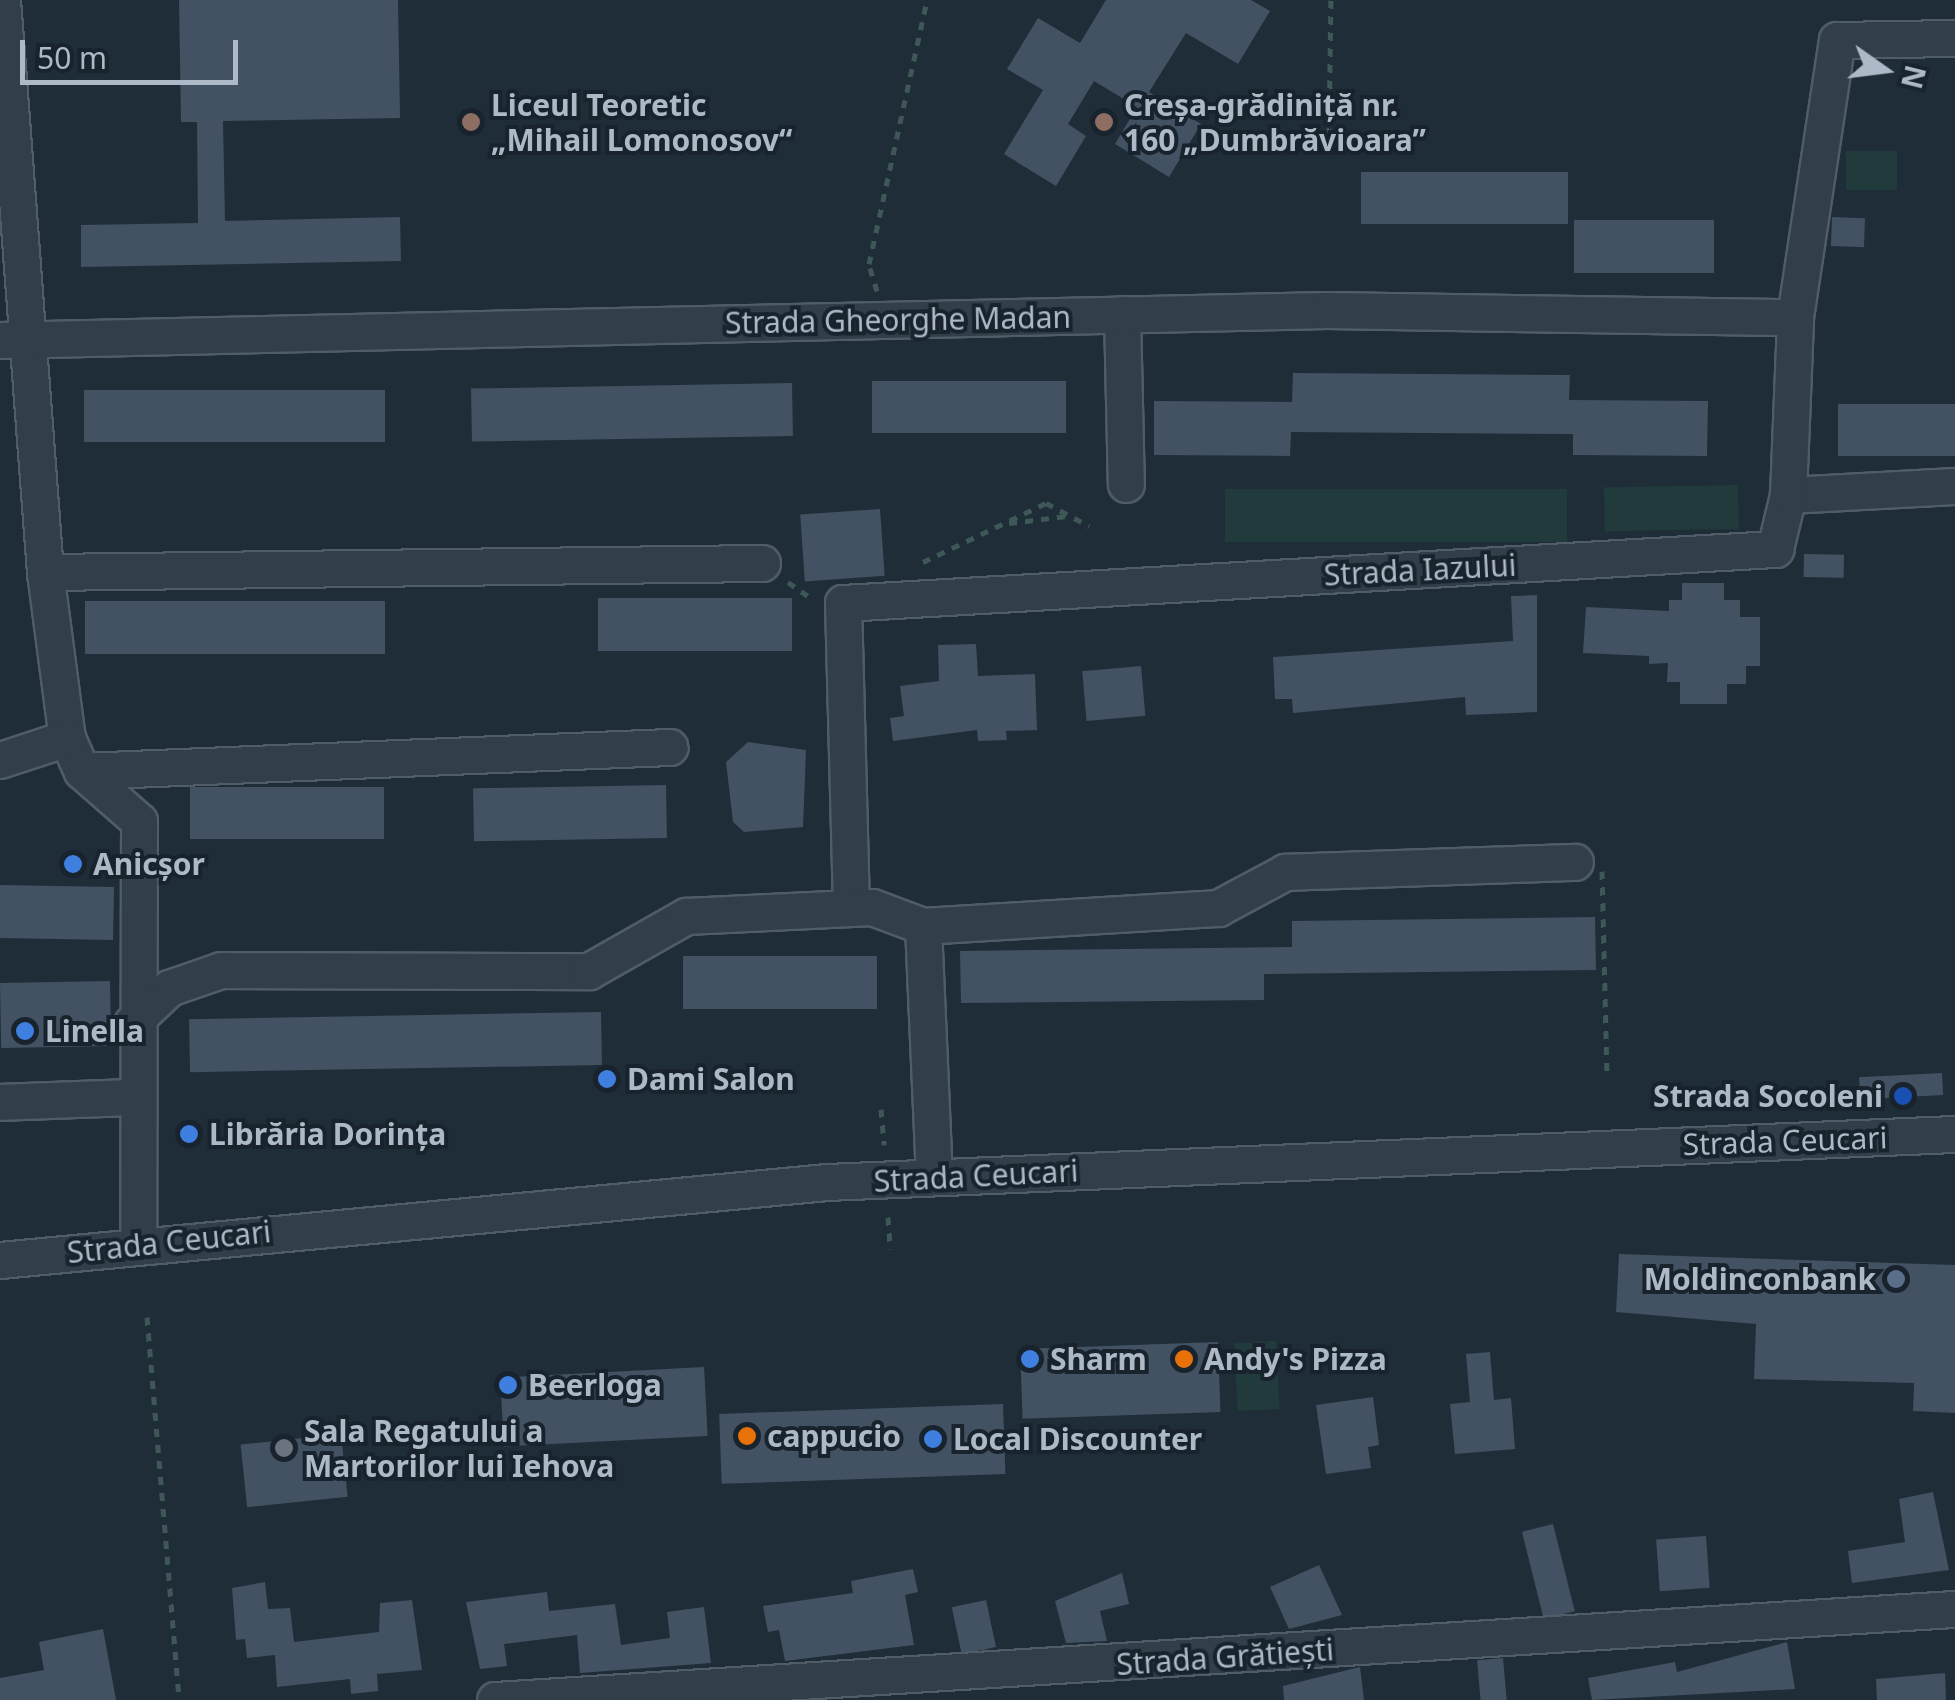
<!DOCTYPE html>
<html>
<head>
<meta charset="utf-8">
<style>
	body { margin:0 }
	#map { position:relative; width:1955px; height:1700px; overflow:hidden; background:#1f2d39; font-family:"Noto Sans",sans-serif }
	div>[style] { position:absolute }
	.green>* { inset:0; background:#213a3b; transform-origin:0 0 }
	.building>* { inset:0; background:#425262; transform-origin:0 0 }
	.path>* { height:5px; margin-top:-2.5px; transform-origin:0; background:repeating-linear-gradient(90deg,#3e5757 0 8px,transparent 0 16px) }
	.roads { filter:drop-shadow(2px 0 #505c68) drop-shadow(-2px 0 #505c68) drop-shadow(0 2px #505c68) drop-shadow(0 -2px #505c68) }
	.minor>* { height:35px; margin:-17.5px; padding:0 17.5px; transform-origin:17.5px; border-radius:17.5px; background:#323e4a }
	.dots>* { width:28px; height:28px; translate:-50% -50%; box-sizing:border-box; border:5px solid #18232e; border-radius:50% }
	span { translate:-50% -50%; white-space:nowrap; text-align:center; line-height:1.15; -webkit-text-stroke:8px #18232e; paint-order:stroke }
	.poi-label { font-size:30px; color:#adb9c7; font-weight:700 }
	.left { translate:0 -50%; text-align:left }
	.right { translate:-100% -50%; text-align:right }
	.street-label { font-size:30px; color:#adb9c7 }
	.north { position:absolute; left:1835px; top:20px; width:100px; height:100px; -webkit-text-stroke:8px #18232e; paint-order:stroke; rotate:104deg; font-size:28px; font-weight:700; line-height:40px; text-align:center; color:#adb9c7 }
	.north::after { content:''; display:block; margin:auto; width:35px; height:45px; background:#adb9c7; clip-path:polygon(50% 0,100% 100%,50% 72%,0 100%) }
	.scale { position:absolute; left:20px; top:40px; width:218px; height:45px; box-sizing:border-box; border:5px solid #adb9c7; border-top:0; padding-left:12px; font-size:30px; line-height:35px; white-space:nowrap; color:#adb9c7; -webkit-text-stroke:8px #18232e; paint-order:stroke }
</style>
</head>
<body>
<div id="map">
	<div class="green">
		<i style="left:1846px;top:151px;width:51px;height:39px"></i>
		<i style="left:1738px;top:485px;width:44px;height:134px;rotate:89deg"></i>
		<i style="left:1567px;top:489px;width:53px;height:342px;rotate:90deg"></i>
		<i style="left:1276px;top:1341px;width:68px;height:42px;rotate:87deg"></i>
	</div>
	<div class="building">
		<i style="clip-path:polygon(179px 0,398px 0,400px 118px,223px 121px,225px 221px,400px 217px,401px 261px,81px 267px,81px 225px,198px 223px,197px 122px,181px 122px)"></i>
		<i style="clip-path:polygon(1106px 0,1251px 0,1270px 11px,1238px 64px,1186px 33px,1149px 92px,1201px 124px,1169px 177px,1115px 144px,1137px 107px,1094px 81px,1068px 124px,1086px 136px,1056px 186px,1004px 154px,1043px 90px,1007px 69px,1038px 18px,1080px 43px)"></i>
		<i style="left:1568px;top:172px;width:52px;height:207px;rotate:90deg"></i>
		<i style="left:1832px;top:217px;width:33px;height:29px;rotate:2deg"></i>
		<i style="left:1714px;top:220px;width:53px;height:140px;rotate:90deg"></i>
		<i style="clip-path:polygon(1293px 373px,1570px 375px,1569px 400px,1708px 401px,1707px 456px,1573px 455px,1573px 434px,1291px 432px,1290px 456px,1154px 455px,1154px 401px,1292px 402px)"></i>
		<i style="left:1066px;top:381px;width:52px;height:194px;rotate:90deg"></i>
		<i style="left:792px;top:383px;width:53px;height:321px;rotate:89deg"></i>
		<i style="left:84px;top:390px;width:301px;height:52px"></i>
		<i style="left:1838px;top:404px;width:117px;height:52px"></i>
		<i style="left:880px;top:509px;width:67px;height:80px;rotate:86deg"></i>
		<i style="left:1804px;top:554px;width:40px;height:23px;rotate:1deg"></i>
		<i style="clip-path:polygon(1682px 583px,1724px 583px,1724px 600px,1740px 600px,1740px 617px,1760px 617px,1760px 666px,1746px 666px,1746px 684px,1727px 684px,1727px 704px,1680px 704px,1680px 682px,1667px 682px,1668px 663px,1649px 664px,1649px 656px,1583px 653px,1586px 607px,1669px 611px,1669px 600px,1682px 600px)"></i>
		<i style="clip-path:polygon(1537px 595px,1537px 712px,1466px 715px,1465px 697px,1293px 713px,1292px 699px,1275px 699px,1273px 657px,1513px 641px,1511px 596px)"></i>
		<i style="left:598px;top:598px;width:194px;height:53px"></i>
		<i style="left:85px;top:601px;width:300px;height:53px"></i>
		<i style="clip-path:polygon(976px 644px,978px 676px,1035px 674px,1037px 730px,1006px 731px,1007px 740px,978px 741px,977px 730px,893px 741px,890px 718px,904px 716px,900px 686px,939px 681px,938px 645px)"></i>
		<i style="left:1141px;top:666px;width:50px;height:59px;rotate:85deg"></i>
		<i style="clip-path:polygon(748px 742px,806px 750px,803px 827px,744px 832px,733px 822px,726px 762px)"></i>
		<i style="left:666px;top:785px;width:53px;height:193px;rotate:89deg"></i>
		<i style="left:384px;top:787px;width:52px;height:194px;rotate:90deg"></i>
		<i style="left:0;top:885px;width:114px;height:53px;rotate:1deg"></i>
		<i style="clip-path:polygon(1595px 917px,1596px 970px,1264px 974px,1264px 1000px,961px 1003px,960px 951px,1292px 947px,1292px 921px)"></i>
		<i style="left:877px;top:956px;width:53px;height:194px;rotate:90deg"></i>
		<i style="left:110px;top:981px;width:65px;height:110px;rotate:89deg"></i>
		<i style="left:601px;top:1012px;width:53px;height:412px;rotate:89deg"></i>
		<i style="left:1942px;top:1073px;width:22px;height:83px;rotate:87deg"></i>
		<i style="clip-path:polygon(1619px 1254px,1955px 1265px,1955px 1413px,1913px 1411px,1914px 1383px,1754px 1379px,1756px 1324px,1616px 1312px)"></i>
		<i style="left:1218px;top:1342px;width:70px;height:198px;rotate:88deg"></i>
		<i style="clip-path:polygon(1490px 1352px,1494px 1400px,1511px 1398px,1515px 1449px,1455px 1454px,1450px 1404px,1470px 1402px,1466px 1354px)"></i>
		<i style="left:704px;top:1367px;width:69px;height:204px;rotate:87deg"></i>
		<i style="clip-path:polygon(1373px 1397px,1379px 1445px,1368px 1447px,1371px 1468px,1326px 1474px,1316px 1405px)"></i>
		<i style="left:1003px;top:1404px;width:70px;height:284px;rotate:88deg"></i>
		<i style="left:341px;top:1434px;width:63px;height:101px;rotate:84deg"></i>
		<i style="clip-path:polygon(1933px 1492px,1949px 1570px,1852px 1583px,1848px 1551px,1905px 1542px,1899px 1499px)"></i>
		<i style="left:1553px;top:1524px;width:90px;height:32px;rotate:76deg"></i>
		<i style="left:1706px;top:1536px;width:52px;height:50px;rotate:86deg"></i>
		<i style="clip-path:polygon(1319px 1565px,1342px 1615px,1289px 1629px,1270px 1587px)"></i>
		<i style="clip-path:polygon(913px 1569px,918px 1592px,905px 1595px,914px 1645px,785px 1661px,779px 1630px,768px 1632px,763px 1606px,853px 1593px,851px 1581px)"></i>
		<i style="clip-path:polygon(1122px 1573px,1129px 1604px,1100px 1611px,1107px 1641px,1066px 1643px,1055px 1601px)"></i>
		<i style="clip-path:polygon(265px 1582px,268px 1609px,290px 1608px,294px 1642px,379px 1632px,380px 1603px,412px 1600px,422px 1670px,377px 1674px,378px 1691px,351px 1694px,350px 1679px,277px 1687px,275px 1655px,247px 1658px,245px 1639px,236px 1640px,232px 1588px)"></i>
		<i style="clip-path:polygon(547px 1592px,549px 1611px,615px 1604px,621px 1645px,670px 1638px,667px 1612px,704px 1607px,711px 1663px,580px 1673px,577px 1635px,504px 1644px,507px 1666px,480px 1669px,466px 1602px)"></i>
		<i style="left:986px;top:1600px;width:48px;height:35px;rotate:78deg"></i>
		<i style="clip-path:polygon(103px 1629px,116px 1700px,0 1700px,0 1678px,44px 1670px,39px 1642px)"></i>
		<i style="clip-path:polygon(1787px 1642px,1795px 1689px,1592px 1700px,1588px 1678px,1675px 1662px,1677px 1672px)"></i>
		<i style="left:1503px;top:1658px;width:42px;height:26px;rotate:85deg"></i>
		<i style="clip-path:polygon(1360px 1667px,1364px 1700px,1284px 1700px,1283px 1686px)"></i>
		<i style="clip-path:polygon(1945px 1673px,1946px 1700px,1877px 1700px,1876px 1679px)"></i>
	</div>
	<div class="path">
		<i style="left:1329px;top:136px;width:136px;rotate:-89.2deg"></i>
		<i style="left:877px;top:291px;width:28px;rotate:-107deg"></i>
		<i style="left:869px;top:264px;width:270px;rotate:-77.6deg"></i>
		<i style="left:1009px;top:523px;width:58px;rotate:-6.9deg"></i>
		<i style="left:923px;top:562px;width:136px;rotate:-25.6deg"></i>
		<i style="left:1046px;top:503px;width:49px;rotate:28.1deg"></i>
		<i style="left:788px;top:582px;width:29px;rotate:35deg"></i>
		<i style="left:1602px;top:871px;width:205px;rotate:88.6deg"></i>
		<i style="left:881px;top:1109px;width:36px;rotate:85deg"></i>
		<i style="left:888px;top:1217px;width:32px;rotate:86deg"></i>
		<i style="left:147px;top:1317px;width:384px;rotate:85.2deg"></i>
	</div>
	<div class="roads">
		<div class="minor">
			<i style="left:2px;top:0;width:574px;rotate:85.7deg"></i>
			<i style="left:45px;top:572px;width:167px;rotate:82.5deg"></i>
			<i style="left:67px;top:738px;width:36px;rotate:66deg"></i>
			<i style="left:82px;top:771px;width:76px;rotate:41.3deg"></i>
			<i style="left:139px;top:821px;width:423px;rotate:90.1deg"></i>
			<i style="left:1122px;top:314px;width:170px;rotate:88.7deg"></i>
			<i style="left:0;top:340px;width:1327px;rotate:-1.3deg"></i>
			<i style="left:1327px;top:310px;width:468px;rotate:0.9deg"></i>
			<i style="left:1788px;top:495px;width:167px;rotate:-3.1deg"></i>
			<i style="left:45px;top:572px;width:717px;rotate:-0.72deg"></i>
			<i style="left:0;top:760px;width:71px;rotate:-18.2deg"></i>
			<i style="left:82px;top:771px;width:588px;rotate:-2.34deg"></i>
			<i style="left:851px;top:908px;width:305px;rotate:-91.5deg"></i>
			<i style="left:843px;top:603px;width:934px;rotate:-3.32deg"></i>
			<i style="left:1775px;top:549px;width:56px;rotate:-76.5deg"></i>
			<i style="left:1788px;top:495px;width:178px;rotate:-87.7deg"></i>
			<i style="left:1795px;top:317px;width:280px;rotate:-81.4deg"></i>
			<i style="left:1837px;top:40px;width:118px;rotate:-1deg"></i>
			<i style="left:923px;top:926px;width:251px;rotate:87.5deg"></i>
			<i style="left:132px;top:1023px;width:51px;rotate:-43.4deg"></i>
			<i style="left:169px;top:988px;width:55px;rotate:-19.1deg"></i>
			<i style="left:221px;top:970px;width:368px;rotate:0.2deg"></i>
			<i style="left:589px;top:971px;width:112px;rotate:-29.6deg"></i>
			<i style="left:686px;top:916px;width:186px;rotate:-2.8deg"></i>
			<i style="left:872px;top:907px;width:54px;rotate:20.4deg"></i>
			<i style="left:923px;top:926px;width:296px;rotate:-3.5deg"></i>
			<i style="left:1218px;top:908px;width:76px;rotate:-28.2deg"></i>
			<i style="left:1285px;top:872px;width:290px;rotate:-2deg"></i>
			<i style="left:0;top:1102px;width:133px;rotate:-2.2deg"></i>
			<i style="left:0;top:1260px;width:831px;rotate:-5.39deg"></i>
			<i style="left:827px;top:1182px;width:1129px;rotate:-2.44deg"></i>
			<i style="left:495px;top:1700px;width:1463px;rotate:-3.57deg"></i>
		</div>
	</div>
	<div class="dots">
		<i style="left:471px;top:122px;background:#8d6e63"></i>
		<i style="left:1104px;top:122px;background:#8d6e63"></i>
		<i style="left:73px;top:864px;background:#3f7fe0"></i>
		<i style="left:25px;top:1031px;background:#3f7fe0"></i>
		<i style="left:607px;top:1079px;background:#3f7fe0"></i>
		<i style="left:1903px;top:1096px;background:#1a4fb4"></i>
		<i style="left:189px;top:1134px;background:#3f7fe0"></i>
		<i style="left:1896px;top:1279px;background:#5c6f8a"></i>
		<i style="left:1030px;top:1359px;background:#3f7fe0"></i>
		<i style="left:1184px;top:1359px;background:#e8710a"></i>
		<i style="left:508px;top:1385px;background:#3f7fe0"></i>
		<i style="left:747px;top:1436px;background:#e8710a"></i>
		<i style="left:933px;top:1439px;background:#3f7fe0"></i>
		<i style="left:284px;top:1448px;background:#6b7280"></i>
	</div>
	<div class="poi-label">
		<span class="left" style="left:491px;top:122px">Liceul Teoretic<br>„Mihail Lomonosov“</span>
		<span class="left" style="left:1124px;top:122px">Creșa-grădiniță nr.<br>160 „Dumbrăvioara”</span>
		<span class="left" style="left:93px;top:864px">Anicșor</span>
		<span class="left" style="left:45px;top:1031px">Linella</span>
		<span class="left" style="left:627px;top:1079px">Dami Salon</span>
		<span class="right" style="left:1883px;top:1096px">Strada Socoleni</span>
		<span class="left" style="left:209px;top:1134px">Librăria Dorința</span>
		<span class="right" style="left:1876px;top:1279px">Moldinconbank</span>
		<span class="left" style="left:1050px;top:1359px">Sharm</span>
		<span class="left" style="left:1204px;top:1359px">Andy's Pizza</span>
		<span class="left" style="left:528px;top:1385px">Beerloga</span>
		<span class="left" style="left:304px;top:1448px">Sala Regatului a<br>Martorilor lui Iehova</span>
		<span class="left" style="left:767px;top:1436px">cappucio</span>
		<span class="left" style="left:953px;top:1439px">Local Discounter</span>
	</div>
	<div class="street-label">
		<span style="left:898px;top:320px;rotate:-1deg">Strada Gheorghe Madan</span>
		<span style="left:1420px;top:570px;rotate:-3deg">Strada Iazului</span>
		<span style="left:1785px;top:1141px;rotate:-2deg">Strada Ceucari</span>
		<span style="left:976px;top:1176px;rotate:-3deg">Strada Ceucari</span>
		<span style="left:169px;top:1242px;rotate:-6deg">Strada Ceucari</span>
		<span style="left:1225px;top:1657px;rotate:-4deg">Strada Grătiești</span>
	</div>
	<div class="north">N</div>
	<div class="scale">50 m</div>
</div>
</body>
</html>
